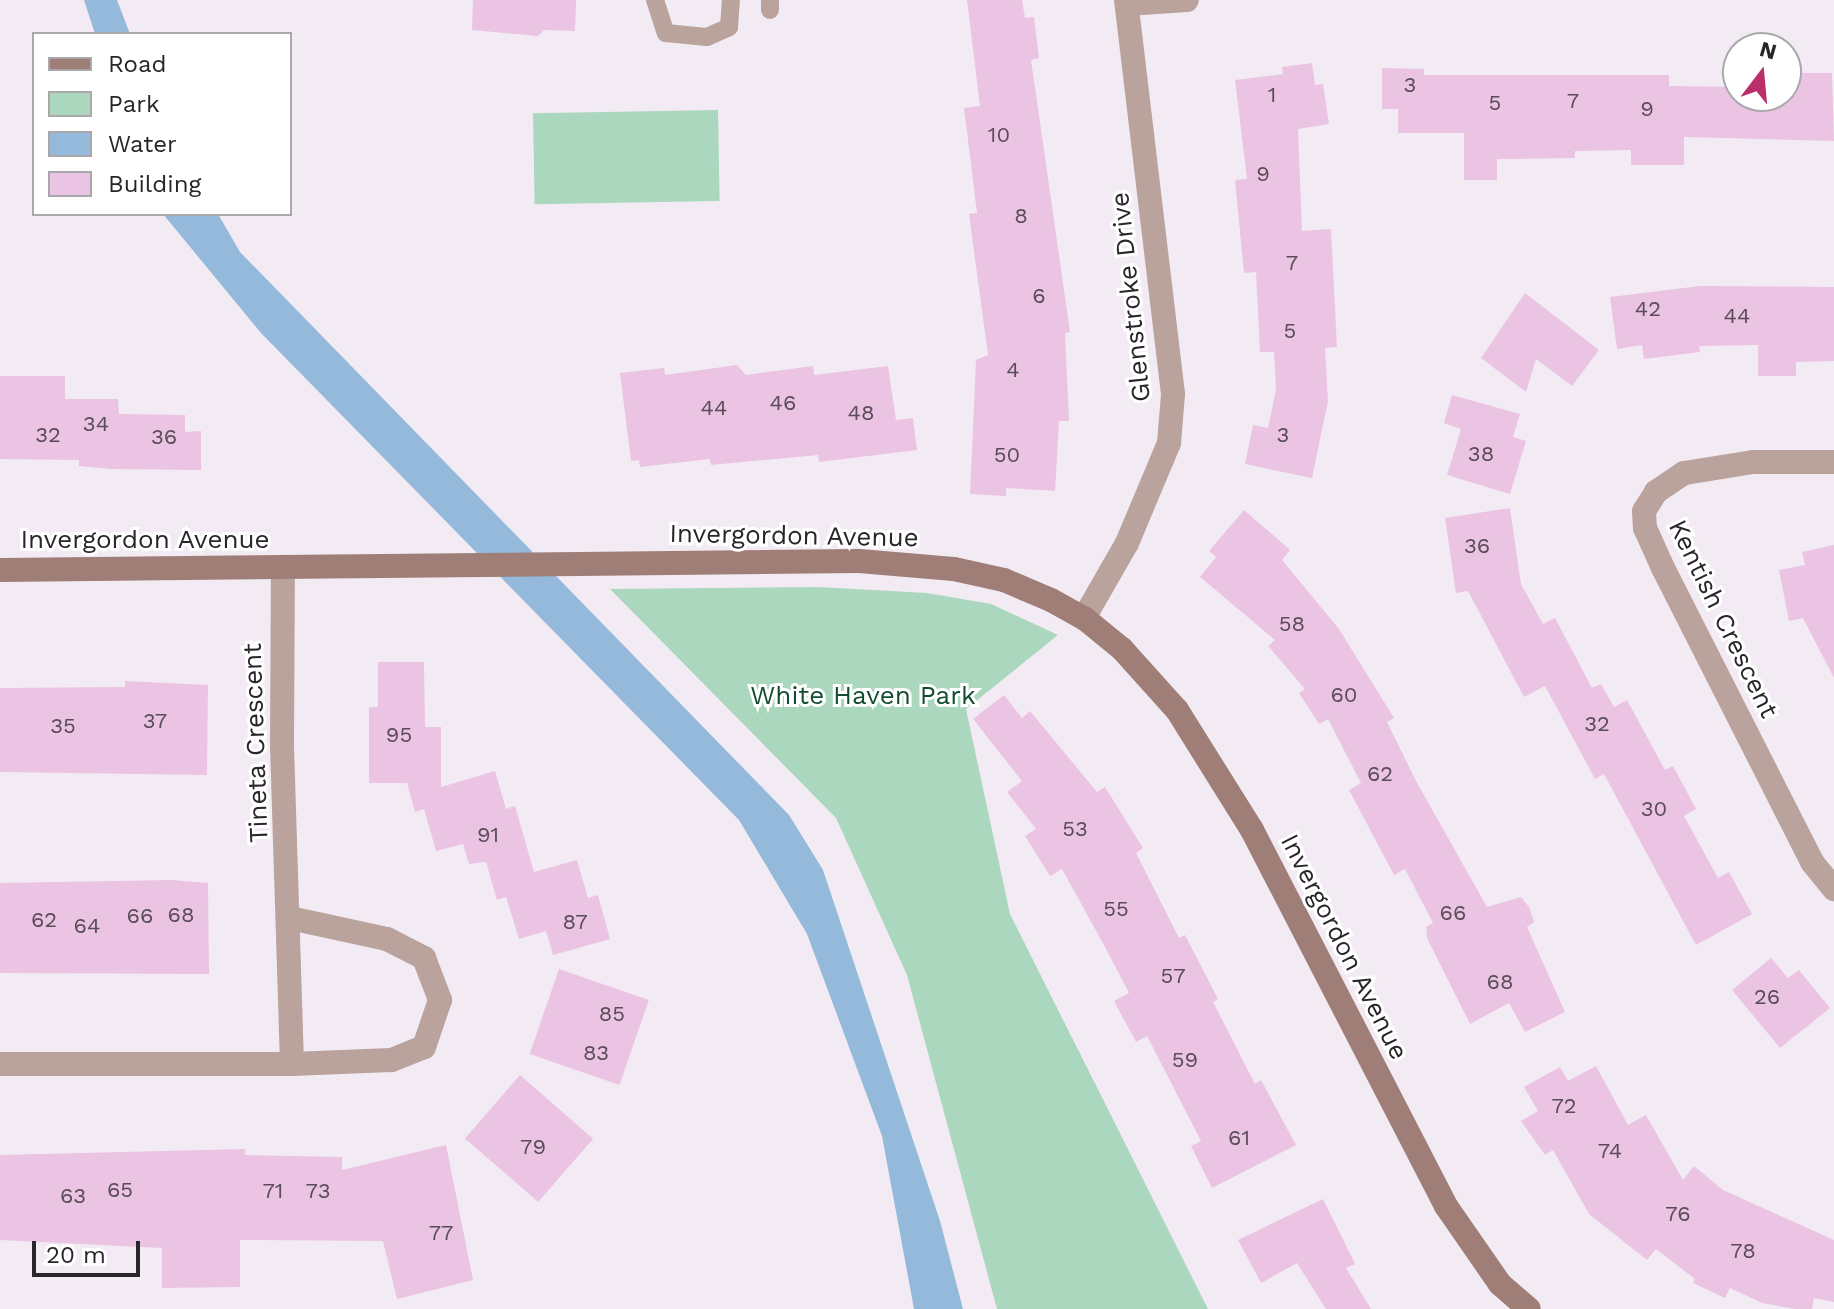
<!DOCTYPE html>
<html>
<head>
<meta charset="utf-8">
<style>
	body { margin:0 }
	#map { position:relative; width:1834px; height:1309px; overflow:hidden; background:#f3ebf4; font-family:"Work Sans",sans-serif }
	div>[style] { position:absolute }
	.green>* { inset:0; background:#aad7be; transform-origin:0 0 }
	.water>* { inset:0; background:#94b9db }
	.building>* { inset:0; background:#ebc3e3; transform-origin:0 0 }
	.lane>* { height:18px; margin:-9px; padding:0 9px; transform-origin:9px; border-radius:9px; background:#baa39d }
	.street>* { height:24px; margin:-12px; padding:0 12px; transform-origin:12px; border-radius:12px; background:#baa39d }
	.secondary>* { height:24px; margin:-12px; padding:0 12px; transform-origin:12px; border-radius:12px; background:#9f7e77 }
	span { translate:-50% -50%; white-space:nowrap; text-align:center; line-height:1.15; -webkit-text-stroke:6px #fff; paint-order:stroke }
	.number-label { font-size:22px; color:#5a4d58 }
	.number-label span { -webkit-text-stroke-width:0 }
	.street-label { font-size:26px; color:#29262a }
	.park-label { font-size:26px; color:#124d33 }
	.legend { position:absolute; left:32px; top:32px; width:260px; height:184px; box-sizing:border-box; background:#fff; border:2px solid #a9a8aa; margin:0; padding:10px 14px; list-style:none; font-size:24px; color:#29262a }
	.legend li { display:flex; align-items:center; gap:16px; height:40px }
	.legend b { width:40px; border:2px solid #a9a8aa }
	.north { position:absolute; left:1722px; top:32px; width:80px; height:80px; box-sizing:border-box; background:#fff; border:2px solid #a9a8aa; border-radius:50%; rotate:16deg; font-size:22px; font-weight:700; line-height:32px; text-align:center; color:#29262a }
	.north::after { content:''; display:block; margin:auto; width:28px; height:36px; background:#b82f6c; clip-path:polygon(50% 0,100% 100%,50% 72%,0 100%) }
	.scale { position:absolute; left:32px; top:1241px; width:108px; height:36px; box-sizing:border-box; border:4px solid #29262a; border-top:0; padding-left:10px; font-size:24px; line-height:28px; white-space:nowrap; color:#29262a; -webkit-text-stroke:6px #fff; paint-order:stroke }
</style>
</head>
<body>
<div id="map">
	<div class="green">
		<i style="left:718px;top:110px;width:91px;height:185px;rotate:89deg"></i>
		<i style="clip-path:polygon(818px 587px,927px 593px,991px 604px,1058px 635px,966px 709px,1010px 914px,1208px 1309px,997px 1309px,907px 975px,836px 818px,610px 589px)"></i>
	</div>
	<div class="water">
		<i style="clip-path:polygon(84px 0,117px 0,130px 34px,95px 34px)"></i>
		<i style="clip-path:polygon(163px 214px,218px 214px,240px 252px,789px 815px,823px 870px,940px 1221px,963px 1309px,914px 1309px,882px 1136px,807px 934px,739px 820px,261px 333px)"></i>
	</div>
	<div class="building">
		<i style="clip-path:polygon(473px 0,576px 0,575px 31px,544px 30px,538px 36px,472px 30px)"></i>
		<i style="clip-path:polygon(967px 0,1022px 0,1025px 18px,1034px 17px,1039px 58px,1031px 60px,1070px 332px,1065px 333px,1069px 421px,1059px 421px,1055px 491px,1006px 488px,1006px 496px,970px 494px,976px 360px,988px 355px,969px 214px,977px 213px,964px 108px,980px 106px)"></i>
		<i style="clip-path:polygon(1312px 63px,1315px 85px,1323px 84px,1329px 124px,1298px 129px,1302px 231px,1331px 229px,1337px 347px,1325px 348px,1328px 401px,1312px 478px,1245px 464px,1253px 425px,1268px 428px,1276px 389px,1274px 352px,1260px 352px,1256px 272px,1244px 273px,1235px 180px,1247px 179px,1235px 80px,1283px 74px,1282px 67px)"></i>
		<i style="clip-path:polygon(1382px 68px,1424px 69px,1424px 75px,1669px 75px,1669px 86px,1738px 87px,1738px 96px,1794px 96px,1794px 73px,1832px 73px,1834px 141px,1684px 137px,1684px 165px,1631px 165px,1631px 150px,1575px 151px,1575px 158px,1497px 159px,1497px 180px,1464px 180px,1464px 133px,1398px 133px,1398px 109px,1382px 109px)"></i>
		<i style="clip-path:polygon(1700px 286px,1834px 287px,1834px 361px,1796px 362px,1796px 376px,1758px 376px,1758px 345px,1699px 346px,1700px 352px,1644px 359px,1642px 345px,1617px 349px,1610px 297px)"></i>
		<i style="clip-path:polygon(1525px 293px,1599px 350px,1572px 386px,1536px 359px,1526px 392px,1481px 358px)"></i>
		<i style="clip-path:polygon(737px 365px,746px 375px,813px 366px,814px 375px,888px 366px,896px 420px,913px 418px,917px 450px,819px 462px,818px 455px,711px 465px,710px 459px,640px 467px,639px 460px,631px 461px,620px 373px,664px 368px,665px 375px)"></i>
		<i style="clip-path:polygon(0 376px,65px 376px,65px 399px,118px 399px,119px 414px,185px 415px,185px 432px,201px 431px,201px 470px,111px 469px,79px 466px,79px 460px,0 459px)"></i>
		<i style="clip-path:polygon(1452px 395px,1520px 414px,1513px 437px,1526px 441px,1510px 494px,1447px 475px,1461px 429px,1444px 423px)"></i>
		<i style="clip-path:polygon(1510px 508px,1521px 584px,1543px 624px,1555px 618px,1592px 688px,1601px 684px,1614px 707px,1627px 700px,1665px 770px,1673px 766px,1696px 809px,1684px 816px,1718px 878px,1729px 872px,1752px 914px,1696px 945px,1604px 774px,1595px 779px,1545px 686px,1524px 697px,1468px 591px,1456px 593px,1445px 518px)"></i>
		<i style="clip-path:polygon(1244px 510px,1290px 550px,1282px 560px,1339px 629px,1394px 718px,1387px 722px,1416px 781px,1487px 907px,1521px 897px,1529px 907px,1534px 922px,1527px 927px,1565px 1012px,1525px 1032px,1509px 1003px,1470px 1024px,1427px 938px,1426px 927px,1433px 923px,1405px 869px,1394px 875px,1349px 790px,1361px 783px,1328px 719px,1319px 724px,1299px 693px,1305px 689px,1268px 646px,1275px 640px,1200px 577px,1216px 557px,1209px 551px)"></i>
		<i style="clip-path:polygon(1834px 545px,1834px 678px,1803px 618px,1789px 621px,1779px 570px,1805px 565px,1802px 552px)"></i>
		<i style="clip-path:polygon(378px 662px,424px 662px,425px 727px,441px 727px,441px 787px,495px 771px,506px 809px,515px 806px,534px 872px,577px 860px,588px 898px,598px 895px,610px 939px,553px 955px,546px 931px,519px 939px,506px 897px,497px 900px,486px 862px,469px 864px,463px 844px,436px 851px,424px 809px,415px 812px,407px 783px,369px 783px,369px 707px,378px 707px)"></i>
		<i style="clip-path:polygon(125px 681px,208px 685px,207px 775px,0 772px,0 688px,125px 687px)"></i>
		<i style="clip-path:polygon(1004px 695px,1022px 718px,1030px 711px,1097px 792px,1105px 787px,1143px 848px,1136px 853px,1179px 938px,1185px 935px,1218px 999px,1213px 1002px,1255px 1084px,1261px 1080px,1296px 1145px,1212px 1188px,1191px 1146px,1201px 1141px,1147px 1036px,1136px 1042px,1114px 1001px,1129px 993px,1105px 947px,1062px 869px,1050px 876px,1025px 836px,1036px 829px,1007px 792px,1022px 781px,973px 719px)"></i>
		<i style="clip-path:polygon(172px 880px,208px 883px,209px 974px,0 973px,0 883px)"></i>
		<i style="clip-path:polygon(1771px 958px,1788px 978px,1799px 970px,1830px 1008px,1780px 1048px,1732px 990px)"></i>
		<i style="left:559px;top:969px;width:95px;height:90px;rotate:19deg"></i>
		<i style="clip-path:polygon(1596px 1066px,1628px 1125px,1646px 1115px,1683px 1180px,1694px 1166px,1723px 1190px,1834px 1240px,1834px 1302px,1814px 1298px,1812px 1309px,1795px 1309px,1762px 1303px,1730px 1288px,1725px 1298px,1693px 1283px,1695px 1279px,1656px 1249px,1647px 1260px,1589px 1214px,1553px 1150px,1545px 1155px,1521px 1121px,1538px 1111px,1524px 1087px,1560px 1067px,1568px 1081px)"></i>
		<i style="left:520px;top:1075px;width:97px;height:84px;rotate:41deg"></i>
		<i style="clip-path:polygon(446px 1145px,473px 1280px,397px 1299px,383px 1241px,240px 1240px,240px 1287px,162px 1288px,162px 1248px,0 1240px,0 1155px,245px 1149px,245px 1155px,342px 1157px,342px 1170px)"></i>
		<i style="clip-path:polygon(1323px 1199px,1355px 1264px,1346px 1268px,1371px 1309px,1326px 1309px,1297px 1263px,1261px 1283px,1238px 1240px)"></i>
	</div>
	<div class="lane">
		<i style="left:655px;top:0;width:35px;rotate:72deg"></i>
		<i style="left:666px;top:33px;width:41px;rotate:5.6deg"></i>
		<i style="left:707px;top:37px;width:24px;rotate:-24deg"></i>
		<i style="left:729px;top:27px;width:27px;rotate:-86deg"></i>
		<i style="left:770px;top:0;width:10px;rotate:90deg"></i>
	</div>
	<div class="street">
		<i style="left:1127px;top:4px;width:60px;rotate:-3.8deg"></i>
		<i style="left:1834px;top:462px;width:81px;rotate:180deg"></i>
		<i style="left:1753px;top:462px;width:70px;rotate:170.9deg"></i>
		<i style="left:1684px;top:473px;width:34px;rotate:146deg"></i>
		<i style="left:1656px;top:492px;width:22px;rotate:122deg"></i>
		<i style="left:1644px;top:511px;width:17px;rotate:87deg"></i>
		<i style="left:1645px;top:528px;width:44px;rotate:65.8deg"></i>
		<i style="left:1663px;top:568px;width:330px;rotate:63.1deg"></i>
		<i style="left:1812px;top:862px;width:35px;rotate:51deg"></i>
		<i style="left:1084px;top:618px;width:86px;rotate:-60.2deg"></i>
		<i style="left:1127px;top:543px;width:108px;rotate:-67.2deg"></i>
		<i style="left:1169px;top:443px;width:49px;rotate:-85.3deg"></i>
		<i style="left:1173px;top:394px;width:397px;rotate:-96.8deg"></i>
		<i style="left:290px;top:918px;width:99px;rotate:12.2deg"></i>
		<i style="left:387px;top:939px;width:42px;rotate:27.2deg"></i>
		<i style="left:424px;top:958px;width:45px;rotate:69.1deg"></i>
		<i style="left:440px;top:1000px;width:50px;rotate:108.8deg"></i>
		<i style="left:424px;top:1047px;width:35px;rotate:158deg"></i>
		<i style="left:391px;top:1060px;width:99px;rotate:177.7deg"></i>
		<i style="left:0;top:1064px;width:292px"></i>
		<i style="left:292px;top:1064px;width:321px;rotate:-91.8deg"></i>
		<i style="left:282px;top:743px;width:176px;rotate:-89.7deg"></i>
	</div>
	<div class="secondary">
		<i style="left:0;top:570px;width:859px;rotate:-0.6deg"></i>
		<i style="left:859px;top:561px;width:95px;rotate:4.8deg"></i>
		<i style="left:954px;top:569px;width:51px;rotate:12.4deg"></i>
		<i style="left:1004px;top:580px;width:51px;rotate:23.1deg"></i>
		<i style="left:1051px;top:600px;width:38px;rotate:29deg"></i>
		<i style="left:1084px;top:618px;width:49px;rotate:39.2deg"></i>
		<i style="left:1122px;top:649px;width:82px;rotate:48deg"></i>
		<i style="left:1177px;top:710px;width:142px;rotate:58deg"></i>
		<i style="left:1252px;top:830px;width:423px;rotate:62.7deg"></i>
		<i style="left:1446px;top:1206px;width:95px;rotate:55.3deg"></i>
		<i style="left:1500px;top:1284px;width:38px;rotate:41deg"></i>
	</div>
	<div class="number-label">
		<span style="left:1410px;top:85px">3</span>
		<span style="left:1272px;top:95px">1</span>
		<span style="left:1573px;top:101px">7</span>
		<span style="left:1495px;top:103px">5</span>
		<span style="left:1647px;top:109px">9</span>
		<span style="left:999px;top:135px">10</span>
		<span style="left:1263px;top:174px">9</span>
		<span style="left:1021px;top:216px">8</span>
		<span style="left:1292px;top:263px">7</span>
		<span style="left:1039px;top:296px">6</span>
		<span style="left:1648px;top:309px">42</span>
		<span style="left:1737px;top:316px">44</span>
		<span style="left:1290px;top:331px">5</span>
		<span style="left:1013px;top:370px">4</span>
		<span style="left:783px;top:403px">46</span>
		<span style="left:714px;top:408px">44</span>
		<span style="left:861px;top:413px">48</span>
		<span style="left:96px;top:424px">34</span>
		<span style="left:48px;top:435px">32</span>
		<span style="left:1283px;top:435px">3</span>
		<span style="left:164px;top:437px">36</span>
		<span style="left:1481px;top:454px">38</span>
		<span style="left:1007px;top:455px">50</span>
		<span style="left:1477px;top:546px">36</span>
		<span style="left:1292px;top:624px">58</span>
		<span style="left:1344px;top:695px">60</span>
		<span style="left:155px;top:721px">37</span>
		<span style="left:1597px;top:724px">32</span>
		<span style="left:63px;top:726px">35</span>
		<span style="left:399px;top:735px">95</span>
		<span style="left:1380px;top:774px">62</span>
		<span style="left:1654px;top:809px">30</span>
		<span style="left:1075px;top:829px">53</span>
		<span style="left:488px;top:835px">91</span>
		<span style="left:1116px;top:909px">55</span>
		<span style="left:1453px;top:913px">66</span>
		<span style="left:181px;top:915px">68</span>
		<span style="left:140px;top:916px">66</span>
		<span style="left:44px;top:920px">62</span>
		<span style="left:575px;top:922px">87</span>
		<span style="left:87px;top:926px">64</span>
		<span style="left:1173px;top:976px">57</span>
		<span style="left:1500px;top:982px">68</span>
		<span style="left:1767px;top:997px">26</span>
		<span style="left:612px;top:1014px">85</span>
		<span style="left:596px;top:1053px">83</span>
		<span style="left:1185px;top:1060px">59</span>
		<span style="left:1564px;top:1106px">72</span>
		<span style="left:1239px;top:1138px">61</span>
		<span style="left:533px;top:1147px">79</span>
		<span style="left:1610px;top:1151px">74</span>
		<span style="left:120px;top:1190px">65</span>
		<span style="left:273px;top:1191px">71</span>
		<span style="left:318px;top:1191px">73</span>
		<span style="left:73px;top:1196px">63</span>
		<span style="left:1678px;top:1214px">76</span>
		<span style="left:441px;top:1233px">77</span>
		<span style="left:1743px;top:1251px">78</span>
	</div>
	<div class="street-label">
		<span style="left:1131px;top:297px;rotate:-96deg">Glenstroke Drive</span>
		<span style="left:794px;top:536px;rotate:1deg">Invergordon Avenue</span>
		<span style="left:145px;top:540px">Invergordon Avenue</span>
		<span style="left:1723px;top:619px;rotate:64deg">Kentish Crescent</span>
		<span style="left:256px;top:743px;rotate:-92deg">Tineta Crescent</span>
		<span style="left:1344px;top:947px;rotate:63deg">Invergordon Avenue</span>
	</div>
	<div class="park-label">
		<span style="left:863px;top:696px">White Haven Park</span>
	</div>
	<ul class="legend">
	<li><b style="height:10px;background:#9f7e77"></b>Road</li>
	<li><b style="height:22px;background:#aad7be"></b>Park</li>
	<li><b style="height:22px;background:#94b9db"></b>Water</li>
	<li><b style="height:22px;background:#ebc3e3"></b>Building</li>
	</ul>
	<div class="north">N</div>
	<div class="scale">20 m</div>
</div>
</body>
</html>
